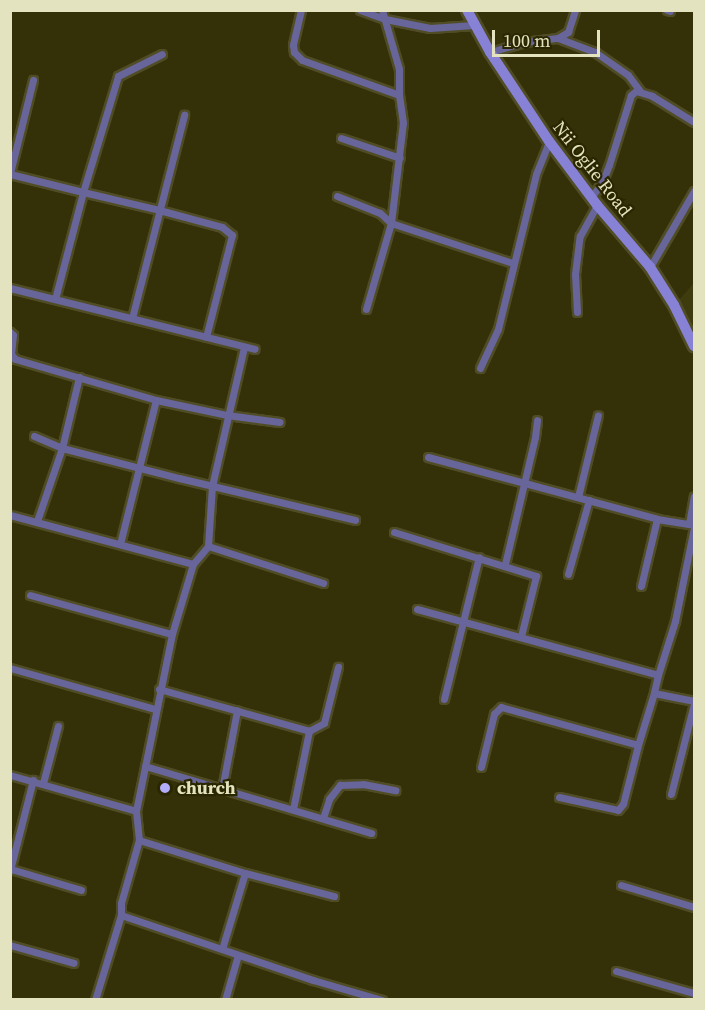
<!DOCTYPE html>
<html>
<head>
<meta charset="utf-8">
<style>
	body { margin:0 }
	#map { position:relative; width:705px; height:1010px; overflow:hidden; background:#343109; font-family:"Source Serif 4",serif }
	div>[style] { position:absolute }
	.built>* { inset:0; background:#3e3c0f }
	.roads { filter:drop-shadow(2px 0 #504d26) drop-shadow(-2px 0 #504d26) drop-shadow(0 2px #504d26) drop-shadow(0 -2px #504d26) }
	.street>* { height:7px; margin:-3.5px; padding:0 3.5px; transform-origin:3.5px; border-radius:3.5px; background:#68659a }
	.secondary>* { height:10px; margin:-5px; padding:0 5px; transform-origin:5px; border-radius:5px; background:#8882d6 }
	.dots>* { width:16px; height:16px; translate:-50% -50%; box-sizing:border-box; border:3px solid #2a2700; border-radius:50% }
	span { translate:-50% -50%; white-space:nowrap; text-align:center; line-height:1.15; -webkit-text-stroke:4.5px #2a2700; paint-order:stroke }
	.street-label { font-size:18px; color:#e4e3bf }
	.poi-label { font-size:18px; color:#e4e3bf; font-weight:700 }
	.left { translate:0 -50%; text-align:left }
	.frame { position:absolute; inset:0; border:12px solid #e4e3bf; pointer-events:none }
	.scale { position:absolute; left:492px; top:30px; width:108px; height:27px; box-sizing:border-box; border:3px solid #e4e3bf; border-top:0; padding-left:8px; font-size:18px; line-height:21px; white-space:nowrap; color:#e4e3bf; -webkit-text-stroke:4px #2a2700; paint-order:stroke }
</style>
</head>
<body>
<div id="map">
	<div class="built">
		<i style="clip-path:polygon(694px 283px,694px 332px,679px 300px)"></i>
	</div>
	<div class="roads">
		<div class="street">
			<i style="left:301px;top:10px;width:36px;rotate:103deg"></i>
			<i style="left:293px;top:45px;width:7px;rotate:82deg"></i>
			<i style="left:294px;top:52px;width:11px;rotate:45deg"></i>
			<i style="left:302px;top:60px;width:103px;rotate:19.8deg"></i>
			<i style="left:360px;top:10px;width:27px;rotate:20deg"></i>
			<i style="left:385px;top:19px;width:46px;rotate:11.3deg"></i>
			<i style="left:430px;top:28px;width:44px;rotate:-3.9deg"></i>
			<i style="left:667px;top:10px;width:3px;rotate:18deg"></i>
			<i style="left:558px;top:38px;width:40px;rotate:21deg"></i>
			<i style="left:595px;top:52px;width:40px;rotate:34.9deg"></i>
			<i style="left:628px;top:75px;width:21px;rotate:53deg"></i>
			<i style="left:490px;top:52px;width:35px;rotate:-16deg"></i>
			<i style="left:524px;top:42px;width:34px;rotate:-7deg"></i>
			<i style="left:558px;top:38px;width:12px;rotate:-31deg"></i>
			<i style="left:568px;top:32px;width:23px;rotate:-72deg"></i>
			<i style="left:341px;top:138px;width:62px;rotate:18.7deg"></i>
			<i style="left:10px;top:173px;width:96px;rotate:-76.1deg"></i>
			<i style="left:10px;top:174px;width:75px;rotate:13.9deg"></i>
			<i style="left:83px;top:192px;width:121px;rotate:-73.2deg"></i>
			<i style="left:118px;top:76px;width:49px;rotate:-26.6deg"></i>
			<i style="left:337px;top:196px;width:46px;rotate:21.6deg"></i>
			<i style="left:380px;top:213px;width:15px;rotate:42deg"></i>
			<i style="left:391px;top:223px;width:128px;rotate:18.2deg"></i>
			<i style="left:591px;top:197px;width:18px;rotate:-52deg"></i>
			<i style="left:602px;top:183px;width:19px;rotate:-69deg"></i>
			<i style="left:609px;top:165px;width:73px;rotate:-72.6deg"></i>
			<i style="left:631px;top:95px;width:6px;rotate:-39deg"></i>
			<i style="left:636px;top:91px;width:17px;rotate:17deg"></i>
			<i style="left:652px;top:96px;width:49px;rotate:31.8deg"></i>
			<i style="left:650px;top:267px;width:88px;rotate:-59.9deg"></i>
			<i style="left:10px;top:288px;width:252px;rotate:14deg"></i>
			<i style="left:55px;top:299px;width:111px;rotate:-75.3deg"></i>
			<i style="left:83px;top:192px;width:78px;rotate:13.3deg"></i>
			<i style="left:159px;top:210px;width:65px;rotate:15.1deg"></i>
			<i style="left:222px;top:227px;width:13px;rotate:39deg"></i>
			<i style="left:232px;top:235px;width:105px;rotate:104.3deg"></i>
			<i style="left:366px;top:309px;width:90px;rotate:-73.8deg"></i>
			<i style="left:391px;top:223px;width:101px;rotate:-83.2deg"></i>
			<i style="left:403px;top:123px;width:28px;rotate:-98deg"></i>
			<i style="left:399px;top:95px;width:26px;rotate:-90deg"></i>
			<i style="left:399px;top:69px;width:61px;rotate:-106.1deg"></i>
			<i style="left:577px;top:312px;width:38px;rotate:-93deg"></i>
			<i style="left:575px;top:274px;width:38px;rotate:-83deg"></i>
			<i style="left:580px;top:236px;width:35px;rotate:-61deg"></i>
			<i style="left:132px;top:318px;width:210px;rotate:-75.6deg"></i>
			<i style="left:10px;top:332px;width:4px;rotate:45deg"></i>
			<i style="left:13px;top:335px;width:19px;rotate:96deg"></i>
			<i style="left:11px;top:354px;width:6px;rotate:51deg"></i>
			<i style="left:15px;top:359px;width:147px;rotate:16.2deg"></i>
			<i style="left:156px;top:400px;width:73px;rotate:11.9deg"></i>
			<i style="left:227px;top:415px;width:53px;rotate:7.5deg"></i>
			<i style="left:480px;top:368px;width:43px;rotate:-65.2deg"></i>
			<i style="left:498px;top:329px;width:160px;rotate:-76.2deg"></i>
			<i style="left:536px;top:174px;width:35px;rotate:-68deg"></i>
			<i style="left:34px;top:436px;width:30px;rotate:23deg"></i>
			<i style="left:62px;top:448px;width:121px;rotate:14.4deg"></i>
			<i style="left:179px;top:478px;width:181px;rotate:13.4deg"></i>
			<i style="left:428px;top:457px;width:237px;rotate:15.1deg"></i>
			<i style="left:657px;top:519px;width:37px;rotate:9deg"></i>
			<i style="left:578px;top:497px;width:84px;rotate:-76.3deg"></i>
			<i style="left:10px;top:515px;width:189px;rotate:15deg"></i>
			<i style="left:37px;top:521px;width:77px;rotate:-71.1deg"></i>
			<i style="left:62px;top:448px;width:73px;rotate:-76.5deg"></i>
			<i style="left:689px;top:524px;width:28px;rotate:-80deg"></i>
			<i style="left:394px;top:532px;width:149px;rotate:17.2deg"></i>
			<i style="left:536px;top:576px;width:62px;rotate:104deg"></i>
			<i style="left:120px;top:544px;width:148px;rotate:-76deg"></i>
			<i style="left:208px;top:546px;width:121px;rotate:17.8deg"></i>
			<i style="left:505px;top:564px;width:130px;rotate:-76.7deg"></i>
			<i style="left:535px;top:437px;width:17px;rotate:-83deg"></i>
			<i style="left:568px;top:574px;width:77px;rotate:-74.2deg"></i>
			<i style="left:641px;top:586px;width:69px;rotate:-76.6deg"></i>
			<i style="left:30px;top:595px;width:147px;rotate:15.4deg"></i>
			<i style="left:417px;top:609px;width:250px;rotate:15.3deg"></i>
			<i style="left:658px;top:675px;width:18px;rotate:103deg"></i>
			<i style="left:10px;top:668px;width:151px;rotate:15.8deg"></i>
			<i style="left:658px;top:675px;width:57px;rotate:-72.5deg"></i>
			<i style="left:675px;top:621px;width:95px;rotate:-78.5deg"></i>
			<i style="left:159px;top:689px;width:156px;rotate:15.6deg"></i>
			<i style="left:309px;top:731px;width:17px;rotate:-28deg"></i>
			<i style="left:324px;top:723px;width:58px;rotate:-76deg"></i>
			<i style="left:444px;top:699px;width:146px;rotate:-76.2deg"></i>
			<i style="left:145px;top:766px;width:236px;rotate:16.5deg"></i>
			<i style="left:481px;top:767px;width:55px;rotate:-76.2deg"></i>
			<i style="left:494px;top:714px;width:10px;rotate:-45deg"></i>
			<i style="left:501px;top:707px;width:142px;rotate:15.5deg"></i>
			<i style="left:638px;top:745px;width:54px;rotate:-72.9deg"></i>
			<i style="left:654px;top:693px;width:41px;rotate:11.3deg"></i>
			<i style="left:10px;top:775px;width:131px;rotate:15.9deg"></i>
			<i style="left:136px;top:811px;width:181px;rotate:-78.5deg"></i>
			<i style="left:172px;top:634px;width:73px;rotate:-73.3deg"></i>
			<i style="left:193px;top:564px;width:23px;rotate:-50deg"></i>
			<i style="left:208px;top:546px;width:60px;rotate:-86.2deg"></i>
			<i style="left:212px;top:486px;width:143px;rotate:-77deg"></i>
			<i style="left:43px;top:783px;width:59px;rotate:-75.3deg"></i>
			<i style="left:222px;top:789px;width:80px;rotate:-79.2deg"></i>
			<i style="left:671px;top:794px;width:93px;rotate:-75.7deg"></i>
			<i style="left:559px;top:797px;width:60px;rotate:12.4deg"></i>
			<i style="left:618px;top:810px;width:8px;rotate:-50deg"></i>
			<i style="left:623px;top:804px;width:61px;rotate:-75.7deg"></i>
			<i style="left:293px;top:809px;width:80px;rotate:-78.4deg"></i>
			<i style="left:323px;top:818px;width:20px;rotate:-72deg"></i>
			<i style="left:329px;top:799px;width:18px;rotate:-52deg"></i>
			<i style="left:340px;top:785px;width:23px;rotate:-2deg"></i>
			<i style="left:363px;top:784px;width:33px;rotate:11deg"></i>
			<i style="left:139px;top:840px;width:111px;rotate:17.3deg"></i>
			<i style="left:245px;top:873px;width:92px;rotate:14.5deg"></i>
			<i style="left:11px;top:869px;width:73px;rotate:16.7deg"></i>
			<i style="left:10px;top:870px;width:93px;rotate:-75.7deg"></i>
			<i style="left:621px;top:885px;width:76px;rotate:16.8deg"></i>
			<i style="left:121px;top:915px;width:203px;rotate:18.7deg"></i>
			<i style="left:313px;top:980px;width:72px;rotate:16.2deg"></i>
			<i style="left:10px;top:945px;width:66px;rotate:15.7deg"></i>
			<i style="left:222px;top:949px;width:79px;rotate:-73.2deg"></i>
			<i style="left:616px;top:971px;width:81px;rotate:15.8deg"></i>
			<i style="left:95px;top:1000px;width:89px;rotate:-73deg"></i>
			<i style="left:121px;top:915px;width:12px;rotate:-90deg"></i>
			<i style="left:121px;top:903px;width:66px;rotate:-74.1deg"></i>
			<i style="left:139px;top:840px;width:29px;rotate:-96deg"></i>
			<i style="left:225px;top:1000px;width:47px;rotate:-73.9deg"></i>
		</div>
		<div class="secondary">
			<i style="left:467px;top:10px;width:48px;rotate:61.3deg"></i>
			<i style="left:490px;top:52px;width:107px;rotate:56.5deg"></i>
			<i style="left:549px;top:141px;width:80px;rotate:53.1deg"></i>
			<i style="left:597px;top:205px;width:82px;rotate:49.5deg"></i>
			<i style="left:650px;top:267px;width:45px;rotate:57.7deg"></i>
			<i style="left:674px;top:305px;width:46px;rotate:64deg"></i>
		</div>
	</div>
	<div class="dots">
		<i style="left:165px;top:788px;background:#b1adfa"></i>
	</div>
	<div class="street-label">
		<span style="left:592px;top:169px;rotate:52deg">Nii Oglie Road</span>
	</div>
	<div class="poi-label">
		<span class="left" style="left:177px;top:788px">church</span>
	</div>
	<div class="frame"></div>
	<div class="scale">100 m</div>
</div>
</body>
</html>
